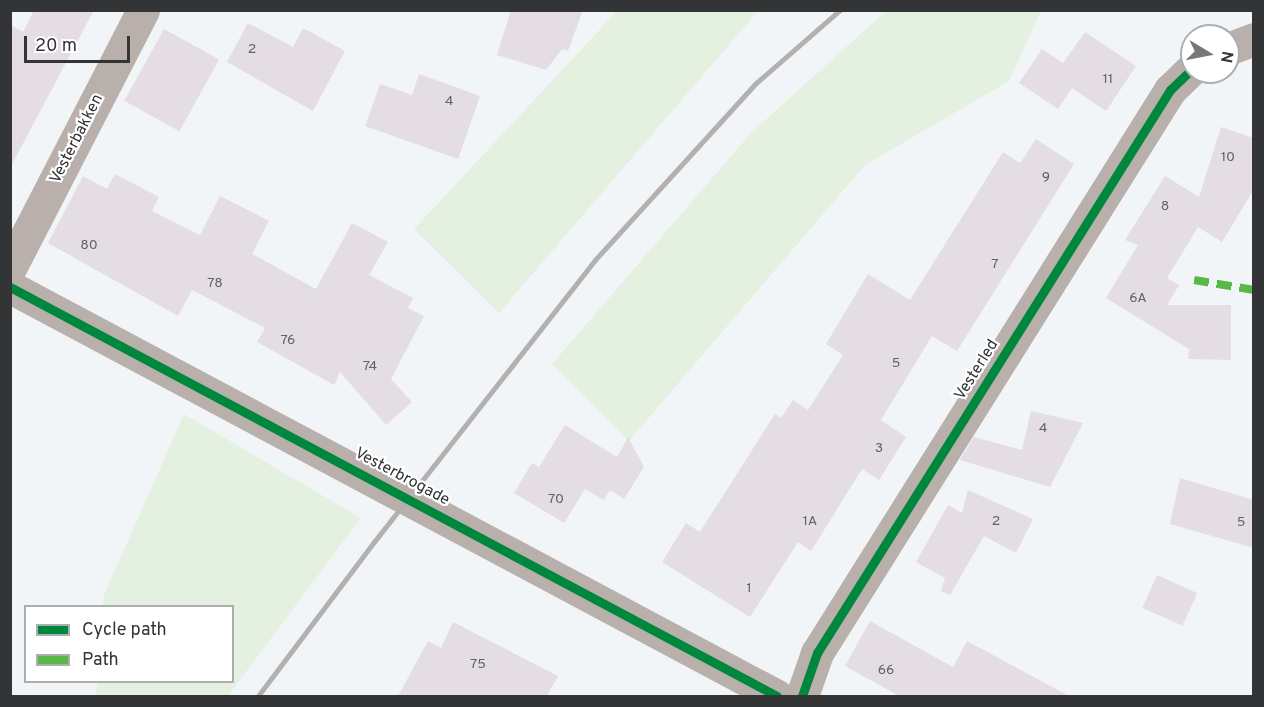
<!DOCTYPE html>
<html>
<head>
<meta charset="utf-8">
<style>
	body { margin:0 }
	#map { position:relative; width:1264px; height:707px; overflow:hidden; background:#f2f5f7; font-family:Overpass,sans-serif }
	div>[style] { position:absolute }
	.green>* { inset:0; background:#e4f1e0 }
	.building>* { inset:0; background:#e4dde3; transform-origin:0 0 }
	.minor>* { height:33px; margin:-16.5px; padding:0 16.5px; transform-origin:16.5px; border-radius:16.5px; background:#b9afab }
	.tertiary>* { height:33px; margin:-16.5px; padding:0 16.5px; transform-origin:16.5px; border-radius:16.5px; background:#b9afab }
	.rail>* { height:4.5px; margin:-2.25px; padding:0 2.25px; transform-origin:2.25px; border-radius:2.25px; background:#b5b0b0 }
	.quiet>* { height:8px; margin-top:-4px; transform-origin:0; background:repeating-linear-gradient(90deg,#58b947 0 15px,transparent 0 23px) }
	.cycleway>* { height:9px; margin:-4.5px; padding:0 4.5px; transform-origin:4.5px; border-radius:4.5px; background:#00873e }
	span { translate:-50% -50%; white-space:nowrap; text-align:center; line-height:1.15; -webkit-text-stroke:4.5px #fff; paint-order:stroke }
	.number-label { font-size:14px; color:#626164 }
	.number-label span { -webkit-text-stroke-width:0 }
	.street-label { font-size:16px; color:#333436 }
	.frame { position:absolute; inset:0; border:12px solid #333436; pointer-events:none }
	.legend { position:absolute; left:24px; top:605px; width:210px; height:78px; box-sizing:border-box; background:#fff; border:2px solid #adaeaf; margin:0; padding:8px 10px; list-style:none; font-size:18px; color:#333436 }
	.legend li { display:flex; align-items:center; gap:12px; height:30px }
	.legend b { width:30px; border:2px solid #adaeaf }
	.north { position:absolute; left:1180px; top:24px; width:60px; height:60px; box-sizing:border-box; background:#fff; border:2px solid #adaeaf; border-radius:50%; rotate:100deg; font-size:16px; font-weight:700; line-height:24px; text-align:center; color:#333436 }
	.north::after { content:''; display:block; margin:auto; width:21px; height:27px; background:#76787a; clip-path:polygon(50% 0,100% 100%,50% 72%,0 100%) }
	.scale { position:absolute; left:24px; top:36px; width:106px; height:27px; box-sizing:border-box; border:3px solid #333436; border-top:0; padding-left:8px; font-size:18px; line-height:21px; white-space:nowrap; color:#333436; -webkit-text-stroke:4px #fff; paint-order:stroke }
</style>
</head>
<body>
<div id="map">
	<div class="green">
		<i style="clip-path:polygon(617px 11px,758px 11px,499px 313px,414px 229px)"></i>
		<i style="clip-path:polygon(886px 11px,1041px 11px,1009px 81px,865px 165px,629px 441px,552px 364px,751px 133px)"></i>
		<i style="clip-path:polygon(184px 414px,361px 518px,228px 696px,96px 696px,97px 682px,232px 682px,232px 606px,103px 606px,104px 595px)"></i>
	</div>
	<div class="building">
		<i style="clip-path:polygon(34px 10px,94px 10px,10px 168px,10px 25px,23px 32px)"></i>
		<i style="clip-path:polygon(511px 10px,583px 10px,568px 51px,562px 49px,546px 70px,497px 55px)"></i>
		<i style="clip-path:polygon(248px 23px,293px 47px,303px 28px,345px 51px,313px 111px,227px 62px)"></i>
		<i style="left:164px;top:29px;width:63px;height:82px;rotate:29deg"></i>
		<i style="clip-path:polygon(1085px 32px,1136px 66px,1106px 111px,1072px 88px,1058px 109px,1019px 83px,1042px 49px,1063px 63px)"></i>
		<i style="clip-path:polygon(419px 74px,480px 96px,458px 159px,365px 126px,380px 84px,412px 95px)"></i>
		<i style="clip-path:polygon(1221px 127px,1254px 138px,1254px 189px,1222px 242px,1198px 227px,1167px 278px,1179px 285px,1167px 305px,1231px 305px,1231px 360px,1188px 359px,1189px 349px,1106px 298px,1138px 245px,1125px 240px,1165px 176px,1199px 197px)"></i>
		<i style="clip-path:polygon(1036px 139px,1074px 164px,957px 351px,932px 336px,881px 420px,906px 437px,879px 480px,862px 469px,811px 551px,798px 542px,750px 617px,662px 562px,686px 523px,700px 532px,775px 414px,781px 418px,793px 400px,808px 410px,843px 355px,826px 344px,868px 274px,910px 300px,1003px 152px,1020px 163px)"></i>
		<i style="clip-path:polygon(115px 174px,159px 197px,152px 211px,200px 235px,220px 196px,269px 221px,252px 254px,316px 289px,352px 223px,388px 242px,369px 275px,413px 298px,408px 308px,424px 316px,391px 379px,412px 402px,386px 425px,340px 372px,334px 385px,257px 342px,265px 328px,192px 290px,178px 316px,48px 243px,83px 176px,107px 189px)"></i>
		<i style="clip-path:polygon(1031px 411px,1083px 423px,1050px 487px,960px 460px,974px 437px,1022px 450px)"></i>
		<i style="clip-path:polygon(565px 425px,617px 457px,628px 437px,644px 467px,624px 499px,610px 490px,604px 500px,585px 489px,564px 523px,514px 493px,532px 463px,539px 467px)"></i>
		<i style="clip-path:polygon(1180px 478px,1254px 500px,1254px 548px,1170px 524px)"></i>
		<i style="clip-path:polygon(968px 490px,1033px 519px,1016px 553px,984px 536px,950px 595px,941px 591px,945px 578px,916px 562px,948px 505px,962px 513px)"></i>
		<i style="left:1157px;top:575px;width:44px;height:36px;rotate:24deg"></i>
		<i style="clip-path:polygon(870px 621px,953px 667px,967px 641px,1069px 696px,899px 696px,845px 666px)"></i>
		<i style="clip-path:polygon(453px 622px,558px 676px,547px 696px,398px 696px,428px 641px,441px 648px)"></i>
	</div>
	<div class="minor">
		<i style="left:1228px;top:49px;width:28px;rotate:-21deg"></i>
		<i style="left:10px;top:268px;width:290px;rotate:-62.7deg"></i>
		<i style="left:802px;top:696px;width:46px;rotate:-70.8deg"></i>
		<i style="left:817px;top:653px;width:665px;rotate:-57.91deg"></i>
		<i style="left:1170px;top:90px;width:30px;rotate:-44deg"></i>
	</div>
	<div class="tertiary">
		<i style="left:10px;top:287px;width:869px;rotate:28.07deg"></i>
	</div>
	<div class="rail">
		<i style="left:258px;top:696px;width:193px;rotate:-53deg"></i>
		<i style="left:374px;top:542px;width:358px;rotate:-51.9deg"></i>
		<i style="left:595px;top:260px;width:238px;rotate:-47.7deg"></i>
		<i style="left:755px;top:84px;width:113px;rotate:-41deg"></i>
	</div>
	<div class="quiet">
		<i style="left:1194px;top:280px;width:61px;rotate:9.5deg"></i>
	</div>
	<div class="cycleway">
		<i style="left:10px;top:287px;width:869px;rotate:28.07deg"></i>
		<i style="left:802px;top:696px;width:46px;rotate:-70.8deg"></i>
		<i style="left:817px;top:653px;width:665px;rotate:-57.91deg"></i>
		<i style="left:1170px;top:90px;width:30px;rotate:-44deg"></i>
	</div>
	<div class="number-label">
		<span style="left:252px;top:50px">2</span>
		<span style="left:1108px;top:80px">11</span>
		<span style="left:449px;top:102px">4</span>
		<span style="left:1228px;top:158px">10</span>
		<span style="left:1046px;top:178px">9</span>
		<span style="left:1165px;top:207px">8</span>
		<span style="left:89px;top:246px">80</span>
		<span style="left:995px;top:265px">7</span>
		<span style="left:215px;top:284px">78</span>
		<span style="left:1138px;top:299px">6A</span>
		<span style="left:288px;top:341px">76</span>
		<span style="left:896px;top:364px">5</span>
		<span style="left:370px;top:367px">74</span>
		<span style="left:1043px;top:429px">4</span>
		<span style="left:879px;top:449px">3</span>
		<span style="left:556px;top:500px">70</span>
		<span style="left:810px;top:522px">1A</span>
		<span style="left:996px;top:522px">2</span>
		<span style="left:1241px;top:523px">5</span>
		<span style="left:749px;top:589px">1</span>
		<span style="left:478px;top:665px">75</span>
		<span style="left:886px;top:671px">66</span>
	</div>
	<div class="street-label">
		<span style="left:77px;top:139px;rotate:-63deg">Vesterbakken</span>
		<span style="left:977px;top:370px;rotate:-58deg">Vesterled</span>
		<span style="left:402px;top:477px;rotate:28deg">Vesterbrogade</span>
	</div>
	<div class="frame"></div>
	<ul class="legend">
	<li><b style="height:8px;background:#00873e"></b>Cycle path</li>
	<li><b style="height:8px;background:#58b947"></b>Path</li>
	</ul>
	<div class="north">N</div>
	<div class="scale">20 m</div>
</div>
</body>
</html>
